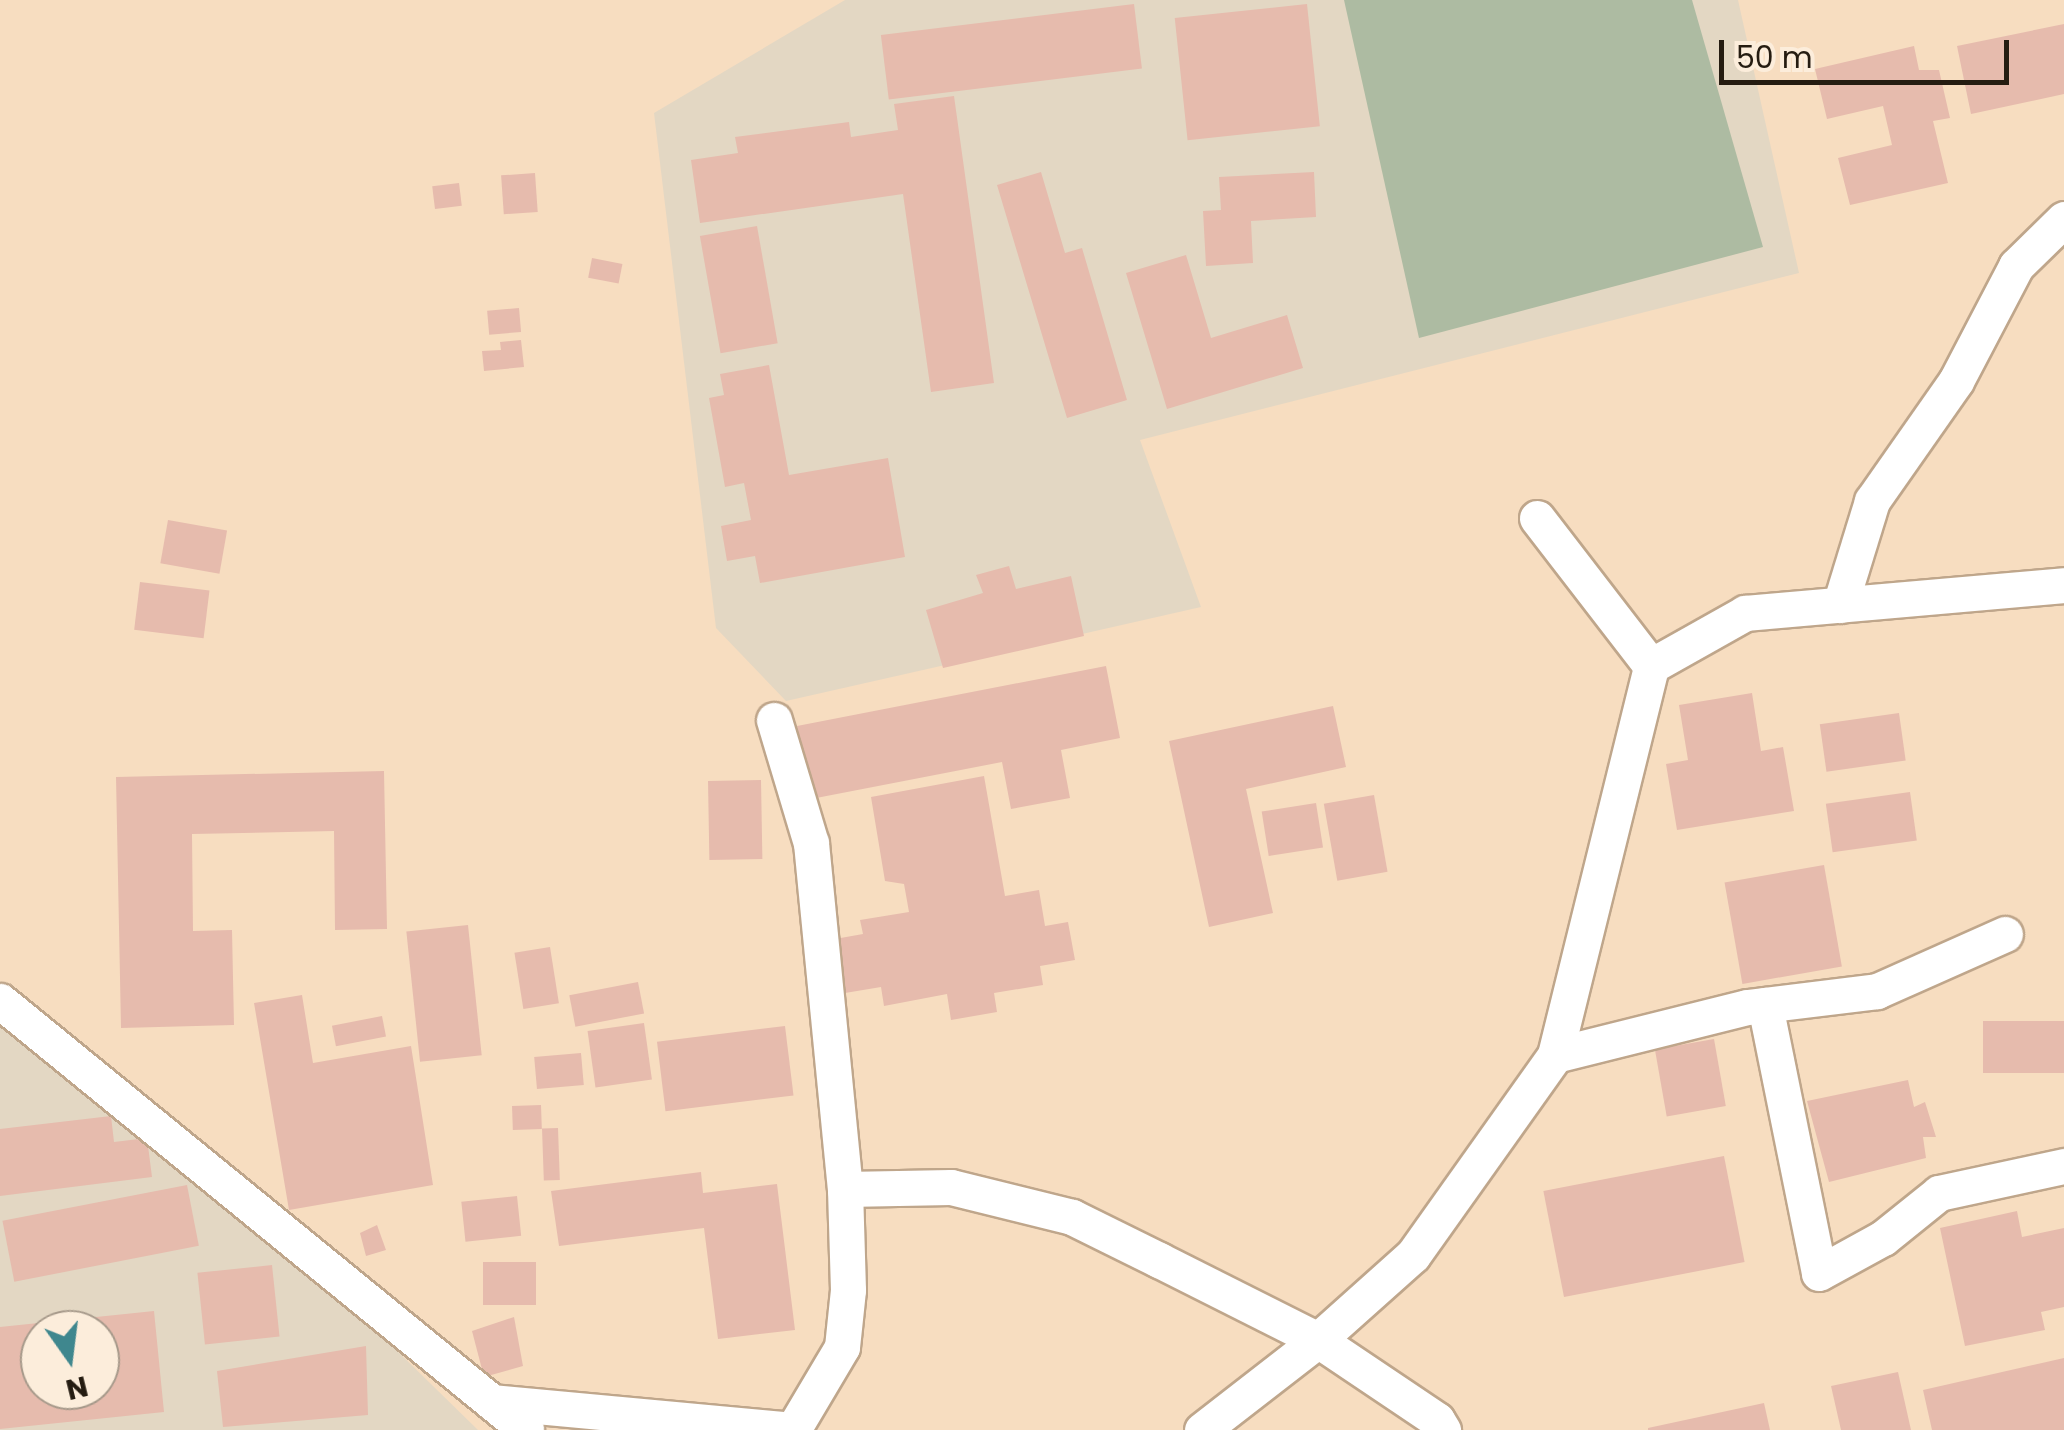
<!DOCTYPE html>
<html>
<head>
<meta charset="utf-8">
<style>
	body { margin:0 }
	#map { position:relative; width:2064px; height:1430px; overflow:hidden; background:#f7ddc0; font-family:Poppins,sans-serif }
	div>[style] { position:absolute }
	.education>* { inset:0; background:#e3d7c3 }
	.green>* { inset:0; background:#adbba2 }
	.building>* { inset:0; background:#e6bbad; transform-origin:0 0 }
	.roads { filter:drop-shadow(2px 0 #bfa68b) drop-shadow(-2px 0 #bfa68b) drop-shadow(0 2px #bfa68b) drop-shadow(0 -2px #bfa68b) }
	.street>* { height:35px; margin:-17.5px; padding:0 17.5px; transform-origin:17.5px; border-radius:17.5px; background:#fff }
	span { translate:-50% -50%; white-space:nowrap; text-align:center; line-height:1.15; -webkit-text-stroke:10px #fceddb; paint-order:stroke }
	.north { position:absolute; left:20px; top:1310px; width:100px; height:100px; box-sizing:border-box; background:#fceddb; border:2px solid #a6998a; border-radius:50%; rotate:166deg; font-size:28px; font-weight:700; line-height:40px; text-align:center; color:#251c11 }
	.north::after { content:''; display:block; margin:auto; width:35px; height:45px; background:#3f878e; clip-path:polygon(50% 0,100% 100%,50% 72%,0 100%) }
	.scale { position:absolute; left:1719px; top:40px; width:290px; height:45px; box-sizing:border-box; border:5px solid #251c11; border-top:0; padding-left:12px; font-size:30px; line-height:35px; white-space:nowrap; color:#251c11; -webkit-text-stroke:8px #fceddb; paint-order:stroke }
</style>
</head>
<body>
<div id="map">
	<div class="education">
		<i style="clip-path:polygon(845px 0,1738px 0,1799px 273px,1140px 440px,1201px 607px,786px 701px,716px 628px,654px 113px)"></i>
		<i style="clip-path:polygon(evenodd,0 1018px,389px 1343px,478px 1430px,0 1430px,0 1018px,40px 1330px,100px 1330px,100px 1390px,40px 1390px,40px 1330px)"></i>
	</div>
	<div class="green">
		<i style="clip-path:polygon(1344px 0,1692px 0,1763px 247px,1419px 338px)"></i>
	</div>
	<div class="building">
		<i style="left:1134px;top:4px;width:65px;height:255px;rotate:83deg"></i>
		<i style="left:1307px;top:4px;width:123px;height:133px;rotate:84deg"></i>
		<i style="clip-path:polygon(2064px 24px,2064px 94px,1971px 114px,1957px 46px)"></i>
		<i style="clip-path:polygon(1914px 46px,1919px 70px,1939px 70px,1950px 118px,1933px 121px,1948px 183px,1850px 205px,1838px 158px,1892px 145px,1883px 106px,1827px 119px,1815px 69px)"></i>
		<i style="clip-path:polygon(954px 96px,994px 383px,931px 392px,903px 194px,700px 223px,691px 160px,738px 153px,735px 137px,849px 122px,851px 137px,898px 130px,894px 104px)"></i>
		<i style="clip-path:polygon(1041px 172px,1065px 253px,1082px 248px,1127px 400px,1067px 418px,997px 185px)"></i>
		<i style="clip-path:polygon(1314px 172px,1316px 217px,1251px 221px,1253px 263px,1206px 266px,1203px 211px,1221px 210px,1219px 177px)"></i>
		<i style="left:535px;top:173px;width:39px;height:34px;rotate:86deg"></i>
		<i style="left:459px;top:183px;width:23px;height:27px;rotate:83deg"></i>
		<i style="left:757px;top:226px;width:119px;height:58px;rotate:80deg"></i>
		<i style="clip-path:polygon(1186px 255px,1211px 338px,1287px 315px,1303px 368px,1167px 409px,1126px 273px)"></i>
		<i style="left:592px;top:258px;width:31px;height:20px;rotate:11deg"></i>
		<i style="left:519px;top:308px;width:24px;height:32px;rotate:85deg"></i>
		<i style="clip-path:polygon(521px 340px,524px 367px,484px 371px,482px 351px,501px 350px,500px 342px)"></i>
		<i style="clip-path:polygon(769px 365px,789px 475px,888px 458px,905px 557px,760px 583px,755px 556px,727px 561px,721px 526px,751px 520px,744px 483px,725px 487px,709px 398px,724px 395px,720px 374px)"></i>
		<i style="left:168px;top:520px;width:60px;height:44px;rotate:10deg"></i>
		<i style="clip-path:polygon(1009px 566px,1016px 589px,1071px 576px,1084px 636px,943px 668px,926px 610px,983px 593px,976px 575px)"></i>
		<i style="left:140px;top:582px;width:70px;height:48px;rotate:7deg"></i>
		<i style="clip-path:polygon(1106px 666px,1120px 738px,1061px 750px,1070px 798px,1011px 809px,1002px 762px,811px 799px,797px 726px)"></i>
		<i style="clip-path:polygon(1752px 693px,1761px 751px,1783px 747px,1794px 811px,1677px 830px,1666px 764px,1688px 760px,1679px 705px)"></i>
		<i style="clip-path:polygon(1333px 706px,1346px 767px,1246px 789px,1273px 913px,1209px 927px,1169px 741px)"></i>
		<i style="left:1899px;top:713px;width:48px;height:80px;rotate:82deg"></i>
		<i style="clip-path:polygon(384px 771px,387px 929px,335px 930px,334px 831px,192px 834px,193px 931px,232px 930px,234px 1025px,121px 1028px,116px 777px)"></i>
		<i style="clip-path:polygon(984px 776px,1005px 896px,1039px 890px,1045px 926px,1068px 922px,1075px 960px,1040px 966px,1043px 985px,994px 993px,997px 1012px,951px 1020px,947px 994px,884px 1006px,881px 987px,845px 993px,835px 939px,863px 934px,860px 920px,909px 912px,904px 884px,885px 881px,871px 797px)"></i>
		<i style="left:761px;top:780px;width:79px;height:53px;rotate:89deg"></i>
		<i style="left:1910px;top:792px;width:49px;height:85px;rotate:82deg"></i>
		<i style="left:1374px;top:795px;width:78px;height:51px;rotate:80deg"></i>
		<i style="left:1316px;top:803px;width:45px;height:55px;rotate:81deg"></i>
		<i style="left:1824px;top:865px;width:103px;height:101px;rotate:80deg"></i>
		<i style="left:468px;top:925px;width:131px;height:62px;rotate:84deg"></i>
		<i style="left:550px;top:947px;width:57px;height:36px;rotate:81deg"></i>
		<i style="left:638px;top:982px;width:32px;height:70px;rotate:79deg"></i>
		<i style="clip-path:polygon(302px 995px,313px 1063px,411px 1046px,433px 1185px,289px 1210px,254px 1003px)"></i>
		<i style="left:382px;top:1016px;width:21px;height:51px;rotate:79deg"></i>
		<i style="left:2064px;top:1021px;width:52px;height:81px;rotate:90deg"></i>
		<i style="left:644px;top:1023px;width:57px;height:57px;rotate:82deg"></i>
		<i style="left:785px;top:1026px;width:70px;height:129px;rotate:83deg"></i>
		<i style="left:1714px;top:1039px;width:68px;height:60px;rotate:80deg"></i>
		<i style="left:581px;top:1053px;width:32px;height:47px;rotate:85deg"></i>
		<i style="clip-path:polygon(1908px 1080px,1914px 1107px,1925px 1102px,1936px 1137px,1923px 1137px,1926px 1158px,1829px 1182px,1807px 1101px)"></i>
		<i style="left:541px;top:1105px;width:24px;height:29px;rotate:88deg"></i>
		<i style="clip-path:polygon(111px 1116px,114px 1142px,147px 1138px,152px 1177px,0 1196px,0 1129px)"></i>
		<i style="left:558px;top:1128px;width:52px;height:16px;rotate:88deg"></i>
		<i style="left:1724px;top:1156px;width:108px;height:184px;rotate:79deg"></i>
		<i style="clip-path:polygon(701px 1172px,703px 1193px,777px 1184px,795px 1330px,718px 1339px,704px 1228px,559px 1246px,551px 1191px)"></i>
		<i style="left:187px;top:1185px;width:62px;height:188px;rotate:79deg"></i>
		<i style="left:517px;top:1196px;width:40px;height:56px;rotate:84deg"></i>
		<i style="clip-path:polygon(2017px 1211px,2022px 1237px,2064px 1228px,2064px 1307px,2041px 1312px,2045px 1330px,1965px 1346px,1940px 1228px)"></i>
		<i style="clip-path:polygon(377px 1225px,386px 1250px,366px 1256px,360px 1233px)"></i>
		<i style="left:536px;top:1262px;width:43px;height:53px;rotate:90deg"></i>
		<i style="left:272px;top:1265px;width:72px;height:75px;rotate:84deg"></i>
		<i style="clip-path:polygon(evenodd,154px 1311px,164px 1412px,0 1429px,0 1327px,154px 1311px,40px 1330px,100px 1330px,100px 1390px,40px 1390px,40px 1330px)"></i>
		<i style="clip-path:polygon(514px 1317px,523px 1366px,484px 1377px,472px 1331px)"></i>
		<i style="clip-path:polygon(366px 1346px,368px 1415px,223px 1427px,217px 1371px)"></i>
		<i style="clip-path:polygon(2064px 1358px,2064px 1430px,1932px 1430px,1923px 1390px)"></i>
		<i style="clip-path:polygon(1898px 1372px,1911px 1430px,1841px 1430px,1831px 1386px)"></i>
		<i style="clip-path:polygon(1764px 1403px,1770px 1430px,1648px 1430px,1648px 1428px)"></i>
	</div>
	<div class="roads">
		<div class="street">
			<i style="left:1537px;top:518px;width:187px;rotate:52.4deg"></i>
			<i style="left:1840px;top:605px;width:109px;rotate:-72.9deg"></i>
			<i style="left:1872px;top:501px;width:146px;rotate:-55deg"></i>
			<i style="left:1956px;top:381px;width:130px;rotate:-62.4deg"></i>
			<i style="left:2016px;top:266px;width:67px;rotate:-44.4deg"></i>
			<i style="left:774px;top:720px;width:128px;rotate:73.3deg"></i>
			<i style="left:811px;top:843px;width:348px;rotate:84.4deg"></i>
			<i style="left:0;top:1001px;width:679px;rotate:39.2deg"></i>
			<i style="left:1765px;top:1005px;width:273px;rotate:78.6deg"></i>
			<i style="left:1819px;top:1273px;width:73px;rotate:-28.7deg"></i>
			<i style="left:1883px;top:1238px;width:72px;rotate:-38.8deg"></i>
			<i style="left:1939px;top:1193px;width:128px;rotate:-12.2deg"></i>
			<i style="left:1555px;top:1055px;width:401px;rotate:-76.1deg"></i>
			<i style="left:1651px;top:666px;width:108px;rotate:-29.4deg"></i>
			<i style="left:1745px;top:613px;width:320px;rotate:-5deg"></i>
			<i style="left:492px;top:1402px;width:301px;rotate:5.3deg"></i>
			<i style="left:794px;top:1428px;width:94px;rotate:-59.3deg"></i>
			<i style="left:842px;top:1347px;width:57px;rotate:-84deg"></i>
			<i style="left:848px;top:1290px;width:101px;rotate:-91.7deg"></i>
			<i style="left:845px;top:1189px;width:106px;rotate:-1.1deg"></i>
			<i style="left:951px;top:1187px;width:125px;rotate:13.9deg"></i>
			<i style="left:1072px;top:1217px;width:97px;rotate:26.3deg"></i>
			<i style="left:1159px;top:1260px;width:178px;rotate:26.7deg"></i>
			<i style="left:1318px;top:1340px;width:143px;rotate:33.9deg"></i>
			<i style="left:1437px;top:1420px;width:12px;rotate:59deg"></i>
			<i style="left:1202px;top:1430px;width:147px;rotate:-37.8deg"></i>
			<i style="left:1318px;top:1340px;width:127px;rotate:-41.8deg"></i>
			<i style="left:1413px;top:1255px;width:245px;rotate:-54.6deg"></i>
			<i style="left:1555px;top:1055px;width:198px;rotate:-14deg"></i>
			<i style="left:1747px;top:1007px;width:131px;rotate:-7deg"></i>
			<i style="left:1877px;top:991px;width:140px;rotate:-24deg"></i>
		</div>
	</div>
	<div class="north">N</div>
	<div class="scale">50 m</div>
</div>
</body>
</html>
